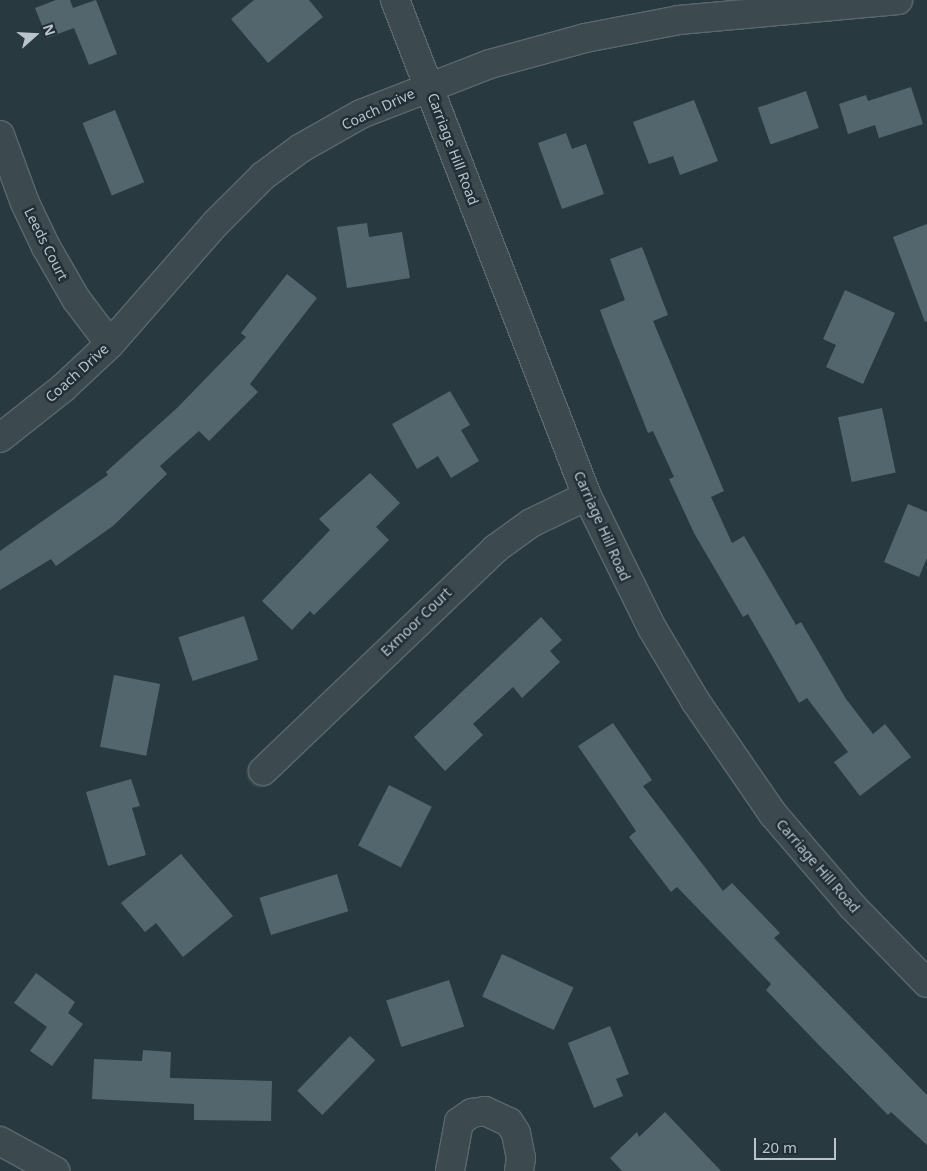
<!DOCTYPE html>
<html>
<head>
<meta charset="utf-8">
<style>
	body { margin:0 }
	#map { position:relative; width:927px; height:1171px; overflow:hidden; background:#283940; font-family:"Noto Sans",sans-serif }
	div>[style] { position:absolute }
	.green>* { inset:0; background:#2e4641 }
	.round { border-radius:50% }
	.building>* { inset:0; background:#54666d; transform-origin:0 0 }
	.roads { filter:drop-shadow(1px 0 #5a676e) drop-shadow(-1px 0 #5a676e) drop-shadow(0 1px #5a676e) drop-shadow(0 -1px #5a676e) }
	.street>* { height:28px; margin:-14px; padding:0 14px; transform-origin:14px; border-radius:14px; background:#3c4a50 }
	span { translate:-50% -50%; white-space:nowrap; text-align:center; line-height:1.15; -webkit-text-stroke:5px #212f36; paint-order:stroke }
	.street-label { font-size:14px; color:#b9c4ca }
	.north { position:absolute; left:10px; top:10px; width:50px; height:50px; -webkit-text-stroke:4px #212f36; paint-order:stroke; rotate:71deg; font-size:14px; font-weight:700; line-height:20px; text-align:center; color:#b9c4ca }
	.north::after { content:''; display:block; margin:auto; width:18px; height:22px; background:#b9c4ca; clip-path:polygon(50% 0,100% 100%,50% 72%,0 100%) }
	.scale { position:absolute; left:754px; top:1138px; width:82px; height:22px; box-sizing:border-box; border:2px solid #b9c4ca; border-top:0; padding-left:6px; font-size:15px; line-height:18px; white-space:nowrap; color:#b9c4ca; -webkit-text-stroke:4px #212f36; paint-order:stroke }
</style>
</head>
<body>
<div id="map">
	<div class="green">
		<i class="round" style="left:246px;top:758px;width:30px;height:30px"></i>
	</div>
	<div class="building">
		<i style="clip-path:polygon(56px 0,70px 0,73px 8px,96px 0,117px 54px,89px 65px,74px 28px,47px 38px,35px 8px)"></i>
		<i style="clip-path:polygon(254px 0,309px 0,323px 17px,268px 63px,231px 19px)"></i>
		<i style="clip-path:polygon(911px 87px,923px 124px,879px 138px,875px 125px,848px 134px,839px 104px,866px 95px,868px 101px)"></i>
		<i style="left:806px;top:91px;width:39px;height:51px;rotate:71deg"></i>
		<i style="clip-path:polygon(694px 100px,718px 161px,680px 175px,673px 156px,649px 164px,633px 122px)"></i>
		<i style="left:115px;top:110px;width:78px;height:35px;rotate:68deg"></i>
		<i style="clip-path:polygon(566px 133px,572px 149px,586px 144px,604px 194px,562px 209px,538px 143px)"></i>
		<i style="clip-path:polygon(367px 223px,369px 237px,402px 232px,410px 278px,347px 288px,337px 227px)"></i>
		<i style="clip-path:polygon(927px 224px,927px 321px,925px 322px,893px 237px)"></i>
		<i style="clip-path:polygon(642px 247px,668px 315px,653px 321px,724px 491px,711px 497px,732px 543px,744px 536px,796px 625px,801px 622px,846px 699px,873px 734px,885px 724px,911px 757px,860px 796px,834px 762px,848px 752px,807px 698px,799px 703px,748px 614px,743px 617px,694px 533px,669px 479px,674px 477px,653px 431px,648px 433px,613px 345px,600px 310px,625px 300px,610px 259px)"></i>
		<i style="clip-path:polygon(287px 274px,317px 298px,250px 384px,258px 392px,209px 441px,199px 431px,160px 466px,167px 474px,113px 526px,56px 566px,51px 559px,0 590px,0 551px,108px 475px,106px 472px,177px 408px,246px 337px,241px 333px)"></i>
		<i style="clip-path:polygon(845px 290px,895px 313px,863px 384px,826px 367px,836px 345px,823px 339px)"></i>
		<i style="clip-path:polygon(450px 391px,470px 425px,461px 430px,479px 461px,451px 478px,438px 456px,417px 469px,392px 424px)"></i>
		<i style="left:882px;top:408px;width:66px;height:45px;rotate:78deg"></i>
		<i style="clip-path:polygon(370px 473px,400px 503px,376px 527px,389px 540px,314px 615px,310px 611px,292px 630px,262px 601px,330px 530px,319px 519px)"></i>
		<i style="clip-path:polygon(908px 504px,927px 512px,927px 558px,919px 577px,884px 562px)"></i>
		<i style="left:244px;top:616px;width:46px;height:69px;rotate:72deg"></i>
		<i style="clip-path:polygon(541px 617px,562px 640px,550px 651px,560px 662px,522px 698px,513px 687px,473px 724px,483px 735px,445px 771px,414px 737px)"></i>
		<i style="left:114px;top:675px;width:47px;height:73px;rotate:11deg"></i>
		<i style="clip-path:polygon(613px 723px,652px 780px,643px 786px,723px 891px,732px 883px,780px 933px,774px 938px,927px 1095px,927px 1145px,891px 1112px,888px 1115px,814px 1040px,766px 990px,771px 984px,677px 887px,671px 892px,629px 837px,636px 831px,578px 746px)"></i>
		<i style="clip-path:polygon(131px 779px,140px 806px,132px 808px,146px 855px,108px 866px,86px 792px)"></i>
		<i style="left:389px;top:785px;width:48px;height:68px;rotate:27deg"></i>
		<i style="clip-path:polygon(181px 854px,233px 916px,183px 957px,156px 923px,145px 932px,121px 903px)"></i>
		<i style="left:337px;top:874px;width:39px;height:81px;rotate:73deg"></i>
		<i style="left:502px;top:954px;width:79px;height:47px;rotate:25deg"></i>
		<i style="clip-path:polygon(36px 973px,75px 1002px,68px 1013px,83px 1024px,52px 1066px,30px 1051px,47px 1027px,14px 1003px)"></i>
		<i style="left:449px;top:980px;width:49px;height:66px;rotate:72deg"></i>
		<i style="clip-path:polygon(610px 1026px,629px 1074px,616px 1079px,623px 1096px,594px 1108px,568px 1043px)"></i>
		<i style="left:350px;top:1036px;width:35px;height:76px;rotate:44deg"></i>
		<i style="clip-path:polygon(143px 1050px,171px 1052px,170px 1078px,272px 1081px,271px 1121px,194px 1120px,194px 1104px,92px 1099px,94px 1059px,142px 1061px)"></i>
		<i style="clip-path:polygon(665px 1112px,721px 1171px,622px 1171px,610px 1158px,637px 1132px,639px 1137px)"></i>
	</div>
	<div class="roads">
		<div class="street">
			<i style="left:395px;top:0;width:532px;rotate:68.84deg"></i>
			<i style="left:587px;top:496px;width:147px;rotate:63.8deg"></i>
			<i style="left:652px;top:628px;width:86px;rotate:59.3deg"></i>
			<i style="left:696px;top:702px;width:136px;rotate:55.5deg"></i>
			<i style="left:773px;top:814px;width:121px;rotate:49.3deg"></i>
			<i style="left:852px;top:906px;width:107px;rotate:45.8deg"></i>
			<i style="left:0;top:135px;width:72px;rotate:69.8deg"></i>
			<i style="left:25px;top:203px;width:49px;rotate:64.5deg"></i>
			<i style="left:46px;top:247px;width:60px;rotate:60deg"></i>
			<i style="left:76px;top:299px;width:56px;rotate:52.9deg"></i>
			<i style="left:0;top:438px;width:80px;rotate:-38.4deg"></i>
			<i style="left:63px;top:388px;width:64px;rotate:-43.1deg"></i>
			<i style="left:110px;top:344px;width:161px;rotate:-48.8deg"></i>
			<i style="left:216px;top:223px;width:66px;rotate:-45deg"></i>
			<i style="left:263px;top:176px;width:47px;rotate:-36.4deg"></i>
			<i style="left:301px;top:148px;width:69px;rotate:-29.5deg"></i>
			<i style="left:361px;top:114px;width:138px;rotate:-21.2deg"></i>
			<i style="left:490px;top:64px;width:98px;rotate:-15.3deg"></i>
			<i style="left:585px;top:38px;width:96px;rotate:-10.8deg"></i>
			<i style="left:679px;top:20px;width:220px;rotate:-5.2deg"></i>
			<i style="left:263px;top:771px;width:321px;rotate:-43.7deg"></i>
			<i style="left:495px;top:549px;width:44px;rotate:-35.8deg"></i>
			<i style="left:531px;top:523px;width:62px;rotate:-25.7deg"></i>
			<i style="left:0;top:1141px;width:63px;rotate:28.6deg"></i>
			<i style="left:450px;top:1171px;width:50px;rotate:-79.6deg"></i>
			<i style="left:459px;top:1122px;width:16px;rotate:-35deg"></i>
			<i style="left:472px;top:1113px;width:13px;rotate:-9deg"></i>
			<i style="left:485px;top:1111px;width:26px;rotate:25deg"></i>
			<i style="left:509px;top:1122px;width:13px;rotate:58deg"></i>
			<i style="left:516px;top:1133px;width:25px;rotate:79deg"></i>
			<i style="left:521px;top:1158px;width:13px;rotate:99deg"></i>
		</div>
	</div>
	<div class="street-label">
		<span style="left:378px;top:109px;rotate:-25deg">Coach Drive</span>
		<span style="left:453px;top:149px;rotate:69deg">Carriage Hill Road</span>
		<span style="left:46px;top:244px;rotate:63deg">Leeds Court</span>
		<span style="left:77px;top:373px;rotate:-42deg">Coach Drive</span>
		<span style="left:602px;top:526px;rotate:66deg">Carriage Hill Road</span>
		<span style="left:416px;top:622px;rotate:-44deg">Exmoor Court</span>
		<span style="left:818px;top:866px;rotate:49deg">Carriage Hill Road</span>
	</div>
	<div class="north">N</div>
	<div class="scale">20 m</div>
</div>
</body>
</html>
